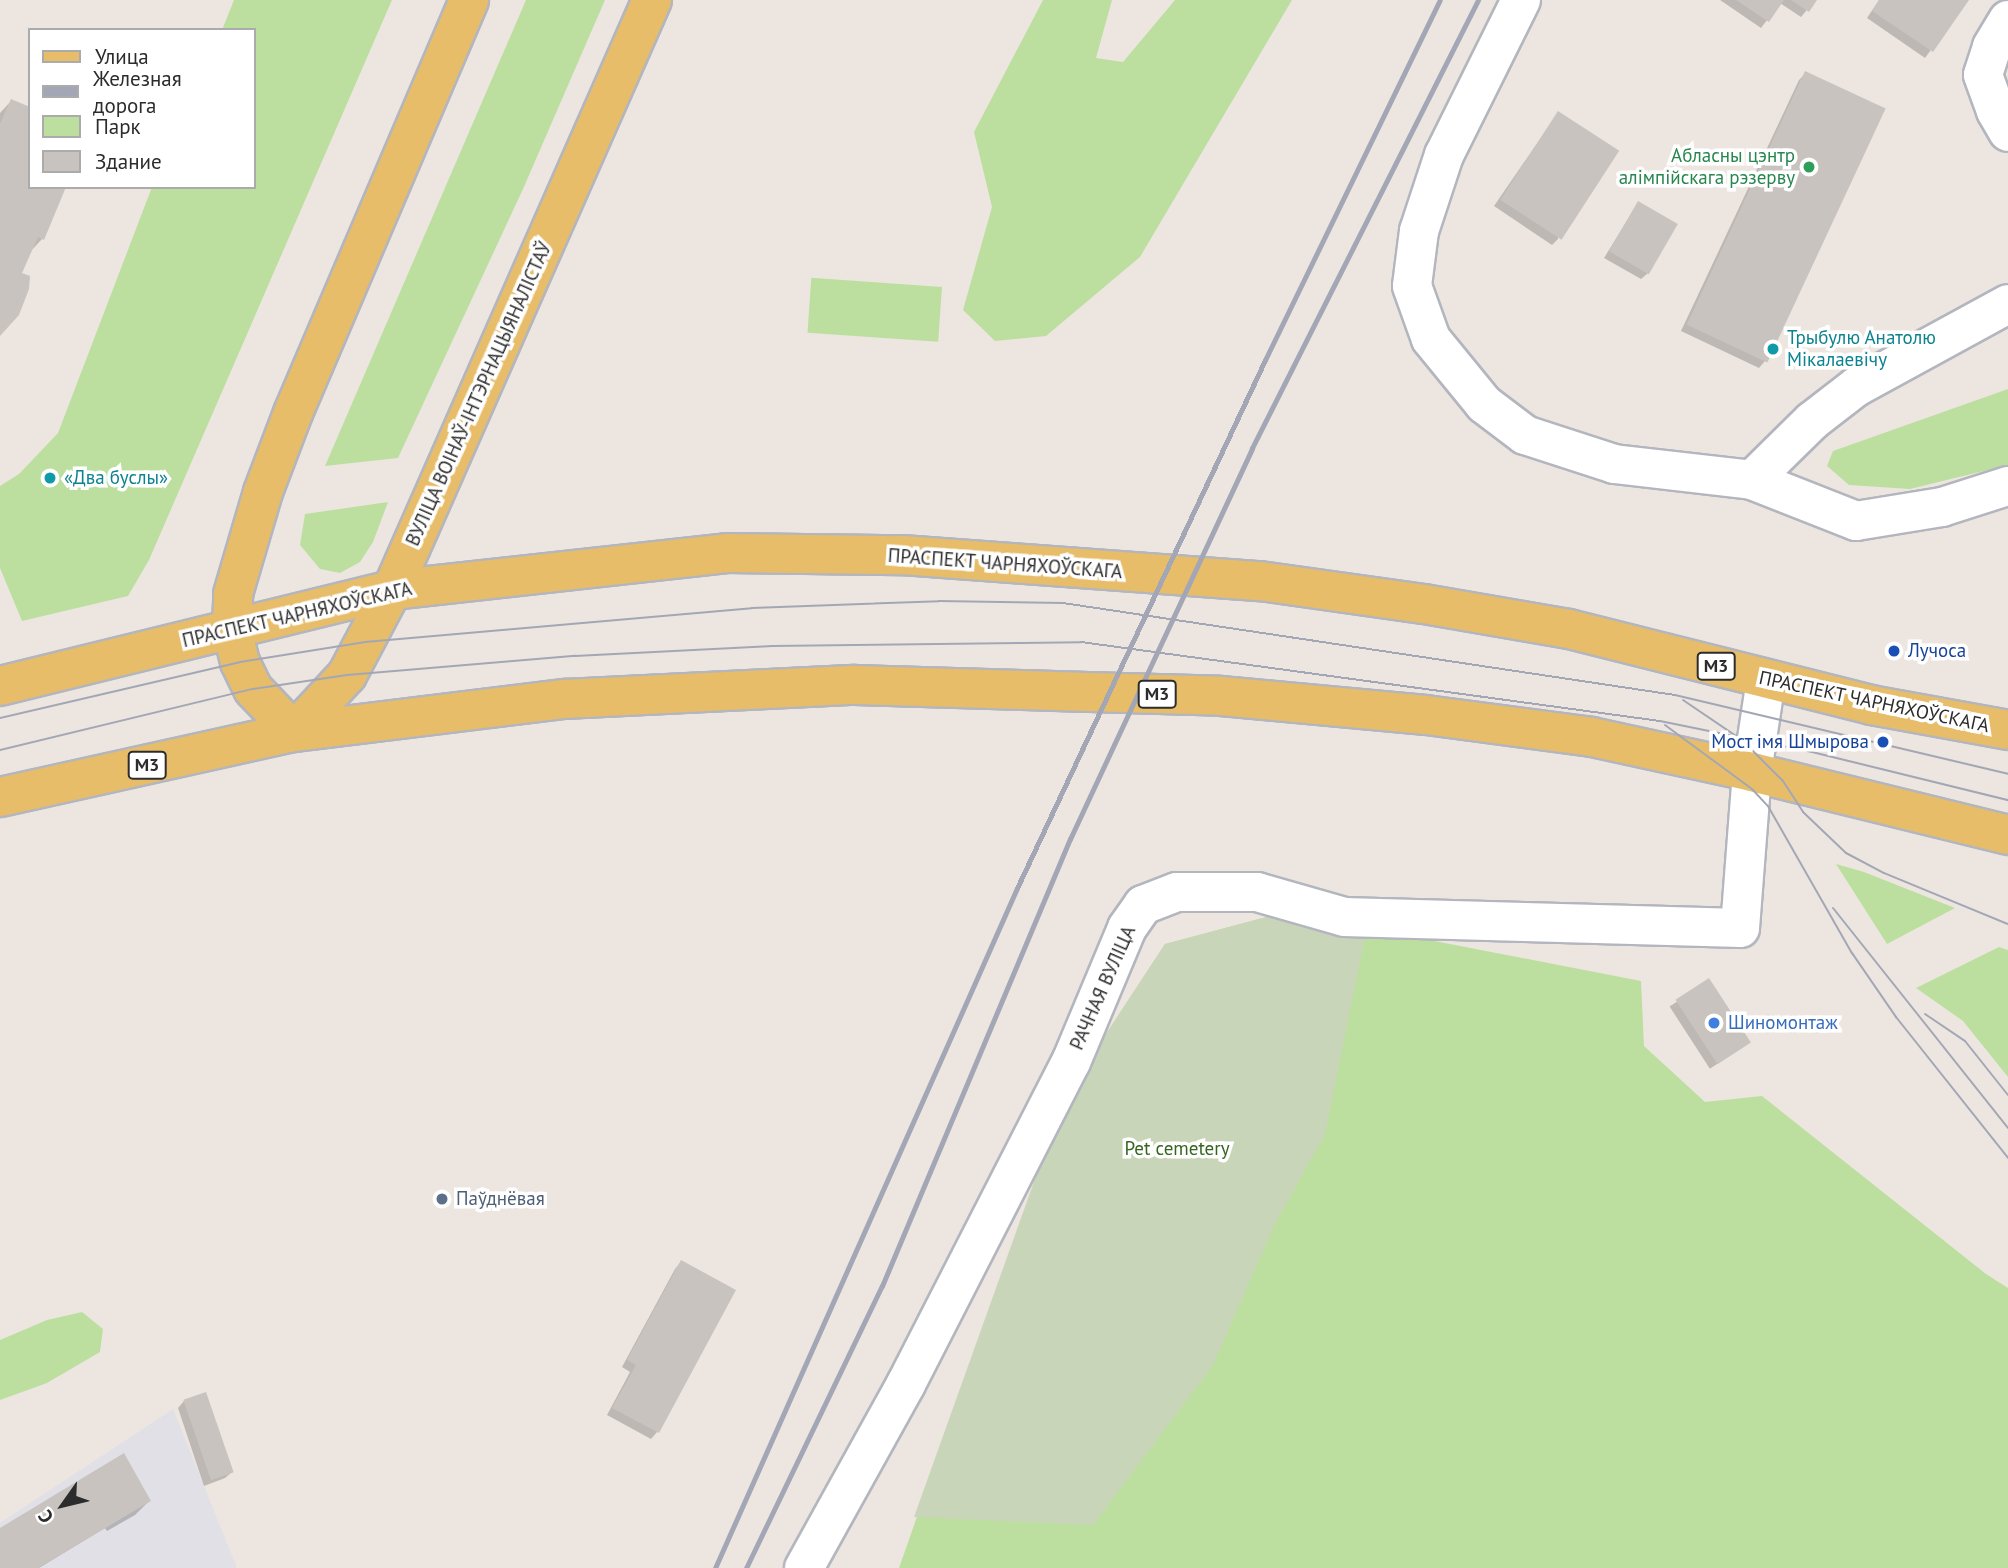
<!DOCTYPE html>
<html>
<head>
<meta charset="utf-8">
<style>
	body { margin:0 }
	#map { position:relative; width:2008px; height:1568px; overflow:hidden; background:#ede6e0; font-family:"PT Sans",sans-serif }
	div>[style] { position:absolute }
	.industrial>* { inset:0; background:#e1e0e6 }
	.green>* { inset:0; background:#bcdfa0; transform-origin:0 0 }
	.cemetery>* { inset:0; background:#c9d5b8 }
	.shadow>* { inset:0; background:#0003; transform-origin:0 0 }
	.building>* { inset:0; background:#c8c3bf; transform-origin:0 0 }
	.roads { filter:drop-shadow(2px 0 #b3b6be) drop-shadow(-2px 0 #b3b6be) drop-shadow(0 2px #b3b6be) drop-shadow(0 -2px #b3b6be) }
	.minor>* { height:38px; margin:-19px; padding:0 19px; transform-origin:19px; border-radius:19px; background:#fff }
	.primary>* { height:38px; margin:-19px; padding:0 19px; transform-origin:19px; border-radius:19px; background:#e7bd6a }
	.tram>* { height:2px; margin:-1px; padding:0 1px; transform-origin:1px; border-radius:1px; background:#a3a7b5 }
	.rail>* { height:5px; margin:-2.5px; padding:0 2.5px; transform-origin:2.5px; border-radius:2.5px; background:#a3a7b5 }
	.dots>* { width:19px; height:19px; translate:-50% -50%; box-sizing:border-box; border:4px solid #fff; border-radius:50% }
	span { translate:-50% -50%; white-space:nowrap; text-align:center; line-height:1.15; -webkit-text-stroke:7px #fff; paint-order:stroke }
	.shield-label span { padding:2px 5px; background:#fff; border:2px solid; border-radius:5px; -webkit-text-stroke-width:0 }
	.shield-label { font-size:18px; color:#2c2c2c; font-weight:700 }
	.leisure-label { font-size:19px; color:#27864d }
	.right { translate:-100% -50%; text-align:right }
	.culture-label { font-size:19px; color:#0d838f }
	.left { translate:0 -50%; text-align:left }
	.street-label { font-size:19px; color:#2c2c2c }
	.transit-label { font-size:19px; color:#164399 }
	.shop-label { font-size:19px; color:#366cbe }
	.park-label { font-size:19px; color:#366520 }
	.service-label { font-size:19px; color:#4e5e75 }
	.legend { position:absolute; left:28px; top:28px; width:228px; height:161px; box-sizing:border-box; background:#fff; border:2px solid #ababab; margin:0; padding:9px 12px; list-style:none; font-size:21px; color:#2c2c2c }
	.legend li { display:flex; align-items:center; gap:14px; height:35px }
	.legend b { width:35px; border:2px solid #ababab }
	.north { position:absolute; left:28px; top:1470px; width:70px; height:70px; -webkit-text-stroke:5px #fff; paint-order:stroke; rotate:236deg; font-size:19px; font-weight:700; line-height:28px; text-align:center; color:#2c2c2c }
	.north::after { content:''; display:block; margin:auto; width:24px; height:32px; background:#2c2c2c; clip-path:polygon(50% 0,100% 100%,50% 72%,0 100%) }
</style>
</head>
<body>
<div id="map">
	<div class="industrial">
		<i style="clip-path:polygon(173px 1409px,237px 1568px,0 1568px,0 1523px)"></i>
	</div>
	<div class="green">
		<i style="clip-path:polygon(234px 0,392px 0,149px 560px,128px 596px,22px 621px,0 568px,0 486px,19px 474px,58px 433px,152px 187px,254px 187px,254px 30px,222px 30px)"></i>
		<i style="clip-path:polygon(526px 0,605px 0,523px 189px,398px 458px,325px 466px)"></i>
		<i style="clip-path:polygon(1043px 0,1112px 0,1096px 58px,1123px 62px,1175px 0,1292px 0,1140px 257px,1046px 336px,995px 341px,963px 310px,992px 207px,974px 132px)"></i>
		<i style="left:942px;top:287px;width:55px;height:131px;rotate:94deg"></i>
		<i style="clip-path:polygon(2008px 389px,2008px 465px,1910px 489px,1849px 485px,1827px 466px,1833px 451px)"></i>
		<i style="clip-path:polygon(388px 502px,373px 542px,360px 562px,340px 573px,320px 569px,300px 545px,305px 514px)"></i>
		<i style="clip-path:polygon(1836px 864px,1864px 872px,1955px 908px,1887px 944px)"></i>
		<i style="clip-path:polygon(1285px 912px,1641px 981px,1644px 1046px,1705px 1102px,1762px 1096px,1986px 1274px,2008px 1288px,2008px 1568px,899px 1568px,1064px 1098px,1165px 944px)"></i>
		<i style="clip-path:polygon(1999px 947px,2008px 950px,2008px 1077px,1963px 1021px,1916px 988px)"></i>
		<i style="clip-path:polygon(82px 1312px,103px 1329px,100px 1352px,47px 1383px,0 1400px,0 1340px,47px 1320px)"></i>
	</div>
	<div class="cemetery">
		<i style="clip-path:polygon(1285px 912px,1367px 928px,1325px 1134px,1274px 1226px,1213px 1365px,1093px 1525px,914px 1517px,1064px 1098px,1165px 944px)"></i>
	</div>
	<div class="shadow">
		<i style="clip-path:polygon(1720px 0,1815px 0,1801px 17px,1780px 3px,1761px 28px)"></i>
		<i style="clip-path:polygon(1879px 0,1967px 0,1925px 58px,1867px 18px)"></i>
		<i style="clip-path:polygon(1806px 73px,1884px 110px,1765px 361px,1759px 368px,1681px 331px,1799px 80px)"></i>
		<i style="clip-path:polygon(11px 101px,30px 187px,64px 187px,42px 239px,29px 253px,0 334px,0 113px)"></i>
		<i style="clip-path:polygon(1558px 113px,1558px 239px,1552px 245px,1494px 206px)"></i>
		<i style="clip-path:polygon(1638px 203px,1648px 273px,1641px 279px,1604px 258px)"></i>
		<i style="left:1709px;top:981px;width:74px;height:47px;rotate:57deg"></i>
		<i style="clip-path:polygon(681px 1262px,734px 1291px,657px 1432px,651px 1439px,607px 1415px,630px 1372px,622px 1367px,675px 1269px)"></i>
		<i style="clip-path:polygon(184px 1401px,232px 1472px,225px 1478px,204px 1486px,178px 1408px)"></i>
		<i style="clip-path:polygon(149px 1501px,135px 1515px,107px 1531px,105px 1528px,39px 1568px,0 1568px,0 1530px)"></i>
	</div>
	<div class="building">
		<i style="clip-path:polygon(1736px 0,1784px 0,1769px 22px)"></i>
		<i style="clip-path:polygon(1791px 0,1817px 0,1809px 12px)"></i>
		<i style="clip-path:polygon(1879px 0,1969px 0,1933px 52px,1872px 11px)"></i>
		<i style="left:1805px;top:71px;width:89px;height:280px;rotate:25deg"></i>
		<i style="clip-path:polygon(11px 99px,30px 107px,30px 187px,66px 187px,44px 240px,38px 237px,22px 273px,30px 276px,29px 289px,19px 315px,0 336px,0 124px)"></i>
		<i style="left:1558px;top:111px;width:73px;height:106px;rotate:33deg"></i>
		<i style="left:1638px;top:201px;width:46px;height:58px;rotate:30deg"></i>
		<i style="left:1709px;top:978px;width:77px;height:40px;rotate:57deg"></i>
		<i style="clip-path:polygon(681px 1260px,736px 1290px,659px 1433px,612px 1408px,636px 1365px,627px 1360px)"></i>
		<i style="left:206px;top:1392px;width:85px;height:24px;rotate:71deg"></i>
		<i style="clip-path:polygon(124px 1453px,151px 1501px,38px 1568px,0 1568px,0 1528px)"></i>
	</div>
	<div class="roads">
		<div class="minor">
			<i style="left:1521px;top:0;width:173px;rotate:116.4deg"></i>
			<i style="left:1444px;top:155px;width:80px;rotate:108.2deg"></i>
			<i style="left:1419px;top:231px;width:55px;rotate:97.3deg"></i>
			<i style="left:1412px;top:286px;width:56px;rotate:70.3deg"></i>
			<i style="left:1431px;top:339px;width:84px;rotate:50.8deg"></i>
			<i style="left:1484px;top:404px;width:51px;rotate:37.1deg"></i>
			<i style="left:1525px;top:435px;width:94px;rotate:18deg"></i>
			<i style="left:1614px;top:464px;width:139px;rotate:6.6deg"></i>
			<i style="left:1752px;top:480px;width:112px;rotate:21.5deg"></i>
			<i style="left:1856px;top:521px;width:87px;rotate:-9.2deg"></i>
			<i style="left:1942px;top:507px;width:69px;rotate:-17.7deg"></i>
			<i style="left:2008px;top:20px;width:31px;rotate:121deg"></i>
			<i style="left:1992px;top:47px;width:29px;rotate:108deg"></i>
			<i style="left:1983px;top:75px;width:38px;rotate:70deg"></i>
			<i style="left:1996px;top:111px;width:24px;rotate:60deg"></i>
			<i style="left:1752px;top:480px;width:84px;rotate:-44.5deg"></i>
			<i style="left:1812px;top:421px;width:56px;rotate:-37.7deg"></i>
			<i style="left:1856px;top:387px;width:173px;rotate:-28.6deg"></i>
			<i style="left:804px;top:1568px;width:210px;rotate:-61deg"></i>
			<i style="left:906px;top:1384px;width:362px;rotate:-62.9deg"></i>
			<i style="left:1071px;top:1062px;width:145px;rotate:-67.3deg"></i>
			<i style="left:1127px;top:928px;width:28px;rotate:-55deg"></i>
			<i style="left:1143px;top:905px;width:36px;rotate:-21deg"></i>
			<i style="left:1177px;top:892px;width:80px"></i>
			<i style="left:1257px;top:892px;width:91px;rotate:15.9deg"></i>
			<i style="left:1345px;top:917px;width:395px;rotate:1.6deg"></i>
			<i style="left:1740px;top:928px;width:156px;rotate:-85.6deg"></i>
			<i style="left:1752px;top:772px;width:94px;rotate:-81.4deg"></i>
		</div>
		<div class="primary">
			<i style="left:0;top:686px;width:404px;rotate:-13.8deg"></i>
			<i style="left:392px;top:590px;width:337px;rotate:-6.3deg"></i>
			<i style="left:727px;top:553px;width:175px;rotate:0.7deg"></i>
			<i style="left:902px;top:555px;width:359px;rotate:4.2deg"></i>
			<i style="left:1260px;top:581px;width:166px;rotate:8deg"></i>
			<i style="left:1424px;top:604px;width:147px;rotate:9.8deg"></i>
			<i style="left:1569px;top:629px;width:311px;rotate:14.1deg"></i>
			<i style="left:1871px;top:705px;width:139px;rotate:10.3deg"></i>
			<i style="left:294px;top:732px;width:78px;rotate:-47.1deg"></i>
			<i style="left:347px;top:675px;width:96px;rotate:-62.1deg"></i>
			<i style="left:392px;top:590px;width:645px;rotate:-66.22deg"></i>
			<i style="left:294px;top:732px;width:59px;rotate:-133.6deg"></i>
			<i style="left:253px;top:689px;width:30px;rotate:-116deg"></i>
			<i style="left:240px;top:662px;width:33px;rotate:-104deg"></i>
			<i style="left:232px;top:630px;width:36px;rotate:-88deg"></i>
			<i style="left:233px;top:594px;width:106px;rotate:-73.6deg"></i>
			<i style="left:263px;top:492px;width:85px;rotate:-69.2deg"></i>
			<i style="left:293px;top:413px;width:449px;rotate:-66.9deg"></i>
			<i style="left:0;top:797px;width:301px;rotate:-12.5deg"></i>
			<i style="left:294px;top:732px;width:272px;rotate:-7deg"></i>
			<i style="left:564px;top:699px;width:291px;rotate:-2.8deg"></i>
			<i style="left:855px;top:685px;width:366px;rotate:1.7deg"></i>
			<i style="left:1221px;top:696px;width:206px;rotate:5.3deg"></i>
			<i style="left:1426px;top:715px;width:167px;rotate:7.5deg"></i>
			<i style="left:1592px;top:737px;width:164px;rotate:12.3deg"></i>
			<i style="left:1752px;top:772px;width:264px;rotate:13.8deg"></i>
		</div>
	</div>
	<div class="tram">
		<i style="left:1683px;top:700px;width:71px;rotate:34.1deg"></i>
		<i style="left:1742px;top:740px;width:58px;rotate:45deg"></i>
		<i style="left:1783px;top:781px;width:37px;rotate:57deg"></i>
		<i style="left:1803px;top:812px;width:59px;rotate:43.6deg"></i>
		<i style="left:1846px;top:853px;width:43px;rotate:27.8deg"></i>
		<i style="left:1884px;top:873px;width:134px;rotate:22.4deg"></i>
		<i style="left:0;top:718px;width:246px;rotate:-13.1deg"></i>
		<i style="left:240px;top:662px;width:127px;rotate:-9.1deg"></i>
		<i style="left:365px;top:642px;width:388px;rotate:-5deg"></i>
		<i style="left:752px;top:608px;width:187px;rotate:-2.1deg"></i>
		<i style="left:939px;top:601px;width:124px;rotate:0.9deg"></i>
		<i style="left:1063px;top:603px;width:619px;rotate:8.55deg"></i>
		<i style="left:1675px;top:695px;width:342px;rotate:13.3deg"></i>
		<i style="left:1665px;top:725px;width:108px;rotate:36.3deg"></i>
		<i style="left:1752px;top:789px;width:23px;rotate:47deg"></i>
		<i style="left:1768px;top:806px;width:169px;rotate:60.3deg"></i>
		<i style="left:1852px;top:953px;width:78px;rotate:55.5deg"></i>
		<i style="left:1896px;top:1017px;width:180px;rotate:51.5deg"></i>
		<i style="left:0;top:750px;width:260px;rotate:-13.6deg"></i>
		<i style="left:253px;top:689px;width:95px;rotate:-8.5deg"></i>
		<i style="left:347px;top:675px;width:229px;rotate:-4.8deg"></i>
		<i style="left:575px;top:656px;width:198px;rotate:-2.9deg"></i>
		<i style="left:773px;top:646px;width:308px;rotate:-0.7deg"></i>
		<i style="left:1081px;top:642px;width:584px;rotate:7.77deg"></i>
		<i style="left:1660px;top:721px;width:155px;rotate:11.5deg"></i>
		<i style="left:1812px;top:752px;width:202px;rotate:13.8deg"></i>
		<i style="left:1833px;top:908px;width:281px;rotate:51.5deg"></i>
		<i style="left:1925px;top:1014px;width:48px;rotate:34deg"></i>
		<i style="left:1965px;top:1041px;width:69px;rotate:51.5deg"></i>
	</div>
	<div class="rail">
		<i style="left:715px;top:1568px;width:744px;rotate:-66.05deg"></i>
		<i style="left:1017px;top:888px;width:583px;rotate:-64.84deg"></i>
		<i style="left:1265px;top:360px;width:400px;rotate:-64.1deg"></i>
		<i style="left:746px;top:1568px;width:313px;rotate:-64.3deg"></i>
		<i style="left:882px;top:1286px;width:485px;rotate:-67.2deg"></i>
		<i style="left:1070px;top:839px;width:431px;rotate:-65deg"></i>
		<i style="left:1252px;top:448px;width:502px;rotate:-63.23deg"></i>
	</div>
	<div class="dots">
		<i style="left:1809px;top:167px;background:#2e9e5b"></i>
		<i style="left:1773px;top:349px;background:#0f9aa8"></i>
		<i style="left:50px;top:478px;background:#0f9aa8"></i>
		<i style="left:1894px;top:651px;background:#1a4fb4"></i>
		<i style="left:1883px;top:742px;background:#1a4fb4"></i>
		<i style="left:1714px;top:1023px;background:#3f7fe0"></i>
		<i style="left:442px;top:1199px;background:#5c6f8a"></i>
	</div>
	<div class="shield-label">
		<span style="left:1716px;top:666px">М3</span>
		<span style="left:1157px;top:694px">М3</span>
		<span style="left:147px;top:765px">М3</span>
	</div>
	<div class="leisure-label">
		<span class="right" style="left:1795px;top:167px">Абласны цэнтр<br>алімпійскага рэзерву</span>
	</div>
	<div class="culture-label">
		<span class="left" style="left:1787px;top:349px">Трыбулю Анатолю<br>Мікалаевічу</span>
		<span class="left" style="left:64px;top:478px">«Два буслы»</span>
	</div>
	<div class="street-label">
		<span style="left:479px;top:394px;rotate:-66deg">ВУЛІЦА ВОІНАЎ-ІНТЭРНАЦЫЯНАЛІСТАЎ</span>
		<span style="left:1005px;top:564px;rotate:4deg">ПРАСПЕКТ ЧАРНЯХОЎСКАГА</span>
		<span style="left:297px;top:615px;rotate:-13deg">ПРАСПЕКТ ЧАРНЯХОЎСКАГА</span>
		<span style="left:1874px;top:702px;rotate:12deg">ПРАСПЕКТ ЧАРНЯХОЎСКАГА</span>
		<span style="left:1103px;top:988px;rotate:-66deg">РАЧНАЯ ВУЛІЦА</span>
	</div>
	<div class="transit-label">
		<span class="left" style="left:1908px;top:651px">Лучоса</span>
		<span class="right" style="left:1869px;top:742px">Мост імя Шмырова</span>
	</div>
	<div class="shop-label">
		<span class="left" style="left:1728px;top:1023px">Шиномонтаж</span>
	</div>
	<div class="park-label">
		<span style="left:1177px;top:1149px">Pet cemetery</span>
	</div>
	<div class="service-label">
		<span class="left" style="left:456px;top:1199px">Паўднёвая</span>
	</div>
	<ul class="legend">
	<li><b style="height:9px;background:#e7bd6a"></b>Улица</li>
	<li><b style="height:9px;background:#a3a7b5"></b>Железная дорога</li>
	<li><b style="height:19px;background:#bcdfa0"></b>Парк</li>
	<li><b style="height:19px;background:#c8c3bf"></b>Здание</li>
	</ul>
	<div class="north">С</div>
</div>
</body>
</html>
